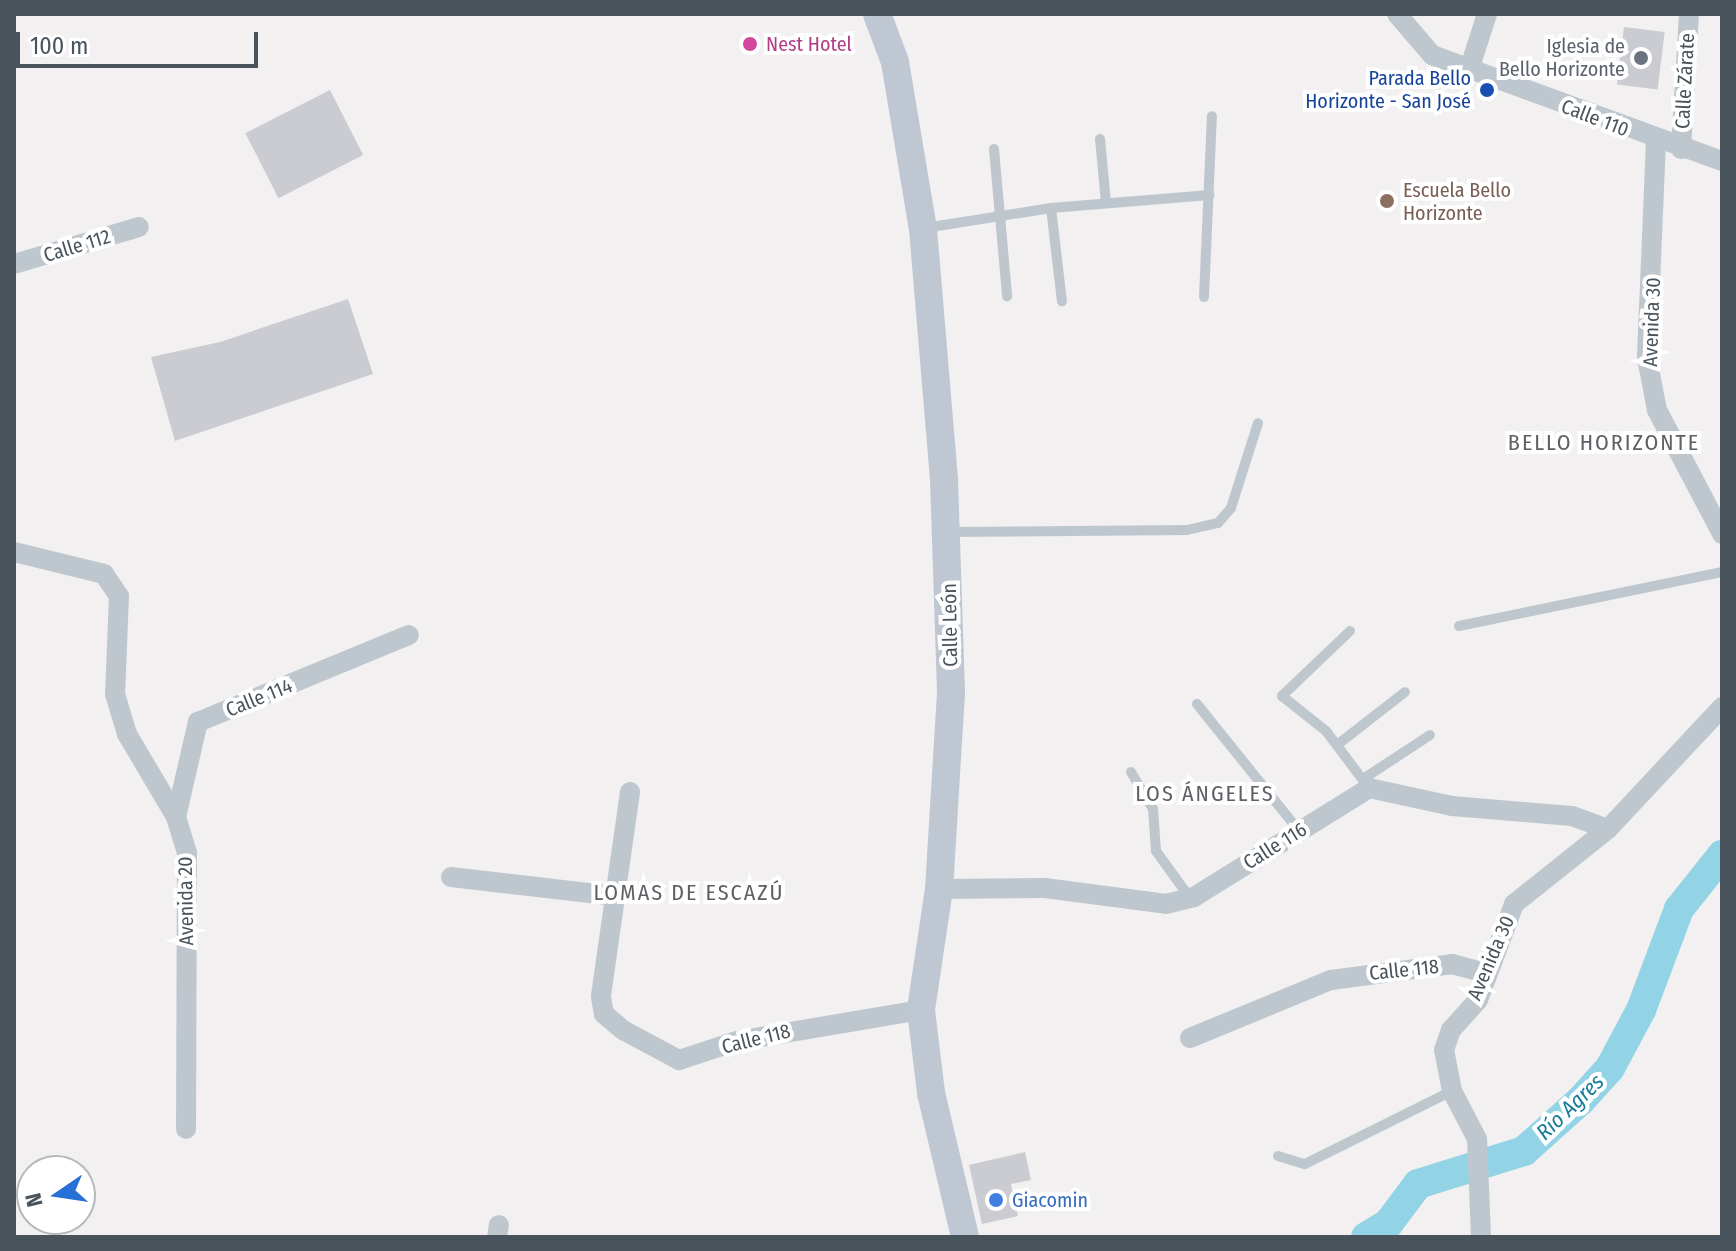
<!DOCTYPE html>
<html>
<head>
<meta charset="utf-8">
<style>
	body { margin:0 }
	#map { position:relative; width:1736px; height:1251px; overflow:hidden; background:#f2f0f0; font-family:"Fira Sans Condensed",sans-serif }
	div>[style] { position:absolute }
	.river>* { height:30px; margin:-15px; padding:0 15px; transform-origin:15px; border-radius:15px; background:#92d3e6 }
	.building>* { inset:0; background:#caccd2; transform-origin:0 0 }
	.service>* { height:10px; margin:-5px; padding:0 5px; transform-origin:5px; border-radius:5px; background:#bfc7ce }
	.minor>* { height:20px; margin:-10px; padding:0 10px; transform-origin:10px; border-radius:10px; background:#bfc7ce }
	.secondary>* { height:28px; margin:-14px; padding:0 14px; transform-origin:14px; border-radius:14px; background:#bfc8d2 }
	.dots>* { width:22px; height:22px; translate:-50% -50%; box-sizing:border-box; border:4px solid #fff; border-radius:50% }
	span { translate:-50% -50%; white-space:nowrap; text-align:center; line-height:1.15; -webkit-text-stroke:8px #fff; paint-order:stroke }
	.hotel-label { font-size:20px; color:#b23c85 }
	.left { translate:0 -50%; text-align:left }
	.worship-label { font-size:20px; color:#5b616d }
	.right { translate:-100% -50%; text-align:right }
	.transit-label { font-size:20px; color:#164399 }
	.street-label { font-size:20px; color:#49535c }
	.education-label { font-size:20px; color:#785e54 }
	.shop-label { font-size:20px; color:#366cbe }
	.neighbourhood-label { font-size:22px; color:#5d6064; letter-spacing:2px }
	.water-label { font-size:22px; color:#177c9a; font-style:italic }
	.frame { position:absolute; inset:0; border:16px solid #49535c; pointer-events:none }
	.north { position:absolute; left:16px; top:1155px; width:80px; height:80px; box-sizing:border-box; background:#fff; border:2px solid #b6babe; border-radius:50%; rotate:257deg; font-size:22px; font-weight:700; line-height:32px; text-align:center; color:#49535c }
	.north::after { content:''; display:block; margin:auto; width:28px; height:36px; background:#2670d6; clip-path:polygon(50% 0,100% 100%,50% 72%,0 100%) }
	.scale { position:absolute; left:16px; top:32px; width:242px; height:36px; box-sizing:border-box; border:4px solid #49535c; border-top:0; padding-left:10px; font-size:24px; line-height:28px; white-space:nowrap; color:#49535c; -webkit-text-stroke:6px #fff; paint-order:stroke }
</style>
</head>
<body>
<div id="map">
	<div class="river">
		<i style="left:1366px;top:1237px;width:26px;rotate:-31deg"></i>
		<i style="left:1388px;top:1224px;width:50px;rotate:-53.1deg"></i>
		<i style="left:1418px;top:1184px;width:111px;rotate:-17.3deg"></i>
		<i style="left:1524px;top:1151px;width:76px;rotate:-41.8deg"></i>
		<i style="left:1581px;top:1100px;width:43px;rotate:-47.8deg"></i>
		<i style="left:1610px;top:1068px;width:66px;rotate:-61.9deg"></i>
		<i style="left:1641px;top:1010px;width:108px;rotate:-69.4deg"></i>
		<i style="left:1679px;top:909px;width:69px;rotate:-51.5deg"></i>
	</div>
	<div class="building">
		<i style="left:1624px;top:27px;width:41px;height:58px;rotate:7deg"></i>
		<i style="left:330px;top:90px;width:73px;height:95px;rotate:63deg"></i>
		<i style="clip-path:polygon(348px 299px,373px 374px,175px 441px,151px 357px,220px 342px)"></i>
		<i style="clip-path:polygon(1025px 1152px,1031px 1180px,1011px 1184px,1018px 1216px,982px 1224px,969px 1165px)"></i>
	</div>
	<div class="service">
		<i style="left:1100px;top:139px;width:64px;rotate:84.6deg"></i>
		<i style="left:994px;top:149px;width:148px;rotate:84.9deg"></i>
		<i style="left:1051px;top:208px;width:159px;rotate:-4.7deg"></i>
		<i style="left:925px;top:228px;width:128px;rotate:-9deg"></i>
		<i style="left:1051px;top:208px;width:94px;rotate:83.3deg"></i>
		<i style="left:1204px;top:297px;width:181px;rotate:-87.5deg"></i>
		<i style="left:948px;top:532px;width:239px;rotate:-0.5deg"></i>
		<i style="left:1187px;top:530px;width:32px;rotate:-13deg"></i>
		<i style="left:1218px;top:523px;width:20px;rotate:-49deg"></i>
		<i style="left:1231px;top:508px;width:89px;rotate:-72.4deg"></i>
		<i style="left:1459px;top:626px;width:268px;rotate:-11.6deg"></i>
		<i style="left:1350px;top:631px;width:94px;rotate:136.3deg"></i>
		<i style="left:1282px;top:696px;width:56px;rotate:38.5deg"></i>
		<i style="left:1326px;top:731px;width:71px;rotate:53deg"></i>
		<i style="left:1197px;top:704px;width:163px;rotate:51.2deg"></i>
		<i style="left:1337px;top:745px;width:86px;rotate:-37.9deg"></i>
		<i style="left:1131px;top:772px;width:43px;rotate:59.3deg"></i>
		<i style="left:1153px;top:809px;width:42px;rotate:85.9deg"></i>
		<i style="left:1156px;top:851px;width:58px;rotate:54.1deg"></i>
		<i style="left:1363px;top:779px;width:80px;rotate:-33.3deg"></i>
		<i style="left:1278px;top:1156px;width:28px;rotate:17deg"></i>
		<i style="left:1305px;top:1164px;width:164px;rotate:-26.4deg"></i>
	</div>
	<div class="minor">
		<i style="left:1397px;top:14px;width:54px;rotate:49.5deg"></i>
		<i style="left:1432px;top:55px;width:309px;rotate:20.1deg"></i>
		<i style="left:1469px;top:70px;width:59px;rotate:-72.2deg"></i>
		<i style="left:1656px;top:141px;width:217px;rotate:92.4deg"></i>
		<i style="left:1647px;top:358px;width:53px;rotate:79.1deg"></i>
		<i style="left:1657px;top:410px;width:140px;rotate:62.3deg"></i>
		<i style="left:1681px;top:149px;width:135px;rotate:-86.6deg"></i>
		<i style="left:14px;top:264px;width:130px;rotate:-16.5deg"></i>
		<i style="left:14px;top:552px;width:93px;rotate:13.7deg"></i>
		<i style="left:104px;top:574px;width:27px;rotate:56deg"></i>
		<i style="left:119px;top:596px;width:98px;rotate:92.3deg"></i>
		<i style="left:115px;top:694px;width:42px;rotate:73.3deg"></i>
		<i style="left:127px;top:734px;width:96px;rotate:59.4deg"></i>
		<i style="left:176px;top:817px;width:37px;rotate:73deg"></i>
		<i style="left:187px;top:852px;width:277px;rotate:90.2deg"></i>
		<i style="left:630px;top:792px;width:207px;rotate:98.1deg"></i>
		<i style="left:601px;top:997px;width:17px;rotate:80deg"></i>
		<i style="left:604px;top:1014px;width:25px;rotate:40deg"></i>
		<i style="left:623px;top:1030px;width:64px;rotate:28.2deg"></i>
		<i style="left:679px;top:1060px;width:61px;rotate:-18.1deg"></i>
		<i style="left:737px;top:1041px;width:187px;rotate:-9.6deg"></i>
		<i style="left:176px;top:817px;width:98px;rotate:-77deg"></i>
		<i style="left:198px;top:722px;width:228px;rotate:-22.4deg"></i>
		<i style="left:451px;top:877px;width:164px;rotate:6.6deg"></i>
		<i style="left:939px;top:889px;width:106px;rotate:-0.5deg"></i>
		<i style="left:1045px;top:888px;width:122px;rotate:7.5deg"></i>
		<i style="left:1166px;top:904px;width:29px;rotate:-14deg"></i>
		<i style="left:1194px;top:897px;width:206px;rotate:-31.9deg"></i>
		<i style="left:1369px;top:788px;width:85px;rotate:12.2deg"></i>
		<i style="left:1452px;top:806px;width:120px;rotate:4.8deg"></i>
		<i style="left:1572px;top:816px;width:38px;rotate:20deg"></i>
		<i style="left:1190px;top:1038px;width:152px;rotate:-22.4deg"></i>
		<i style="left:1331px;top:980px;width:122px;rotate:-7.5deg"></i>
		<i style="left:1452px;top:964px;width:35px;rotate:15deg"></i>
		<i style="left:497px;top:1237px;width:12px;rotate:-81deg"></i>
		<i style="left:1481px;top:1237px;width:98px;rotate:-92.3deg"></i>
		<i style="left:1477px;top:1139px;width:54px;rotate:-117.5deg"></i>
		<i style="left:1452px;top:1091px;width:42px;rotate:-101deg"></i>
		<i style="left:1444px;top:1050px;width:21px;rotate:-71deg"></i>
		<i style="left:1451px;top:1030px;width:40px;rotate:-48deg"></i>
		<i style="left:1478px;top:1000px;width:103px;rotate:-69.4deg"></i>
		<i style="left:1514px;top:904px;width:120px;rotate:-38.6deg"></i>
		<i style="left:1608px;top:829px;width:167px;rotate:-46.9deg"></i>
	</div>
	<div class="secondary">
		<i style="left:877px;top:14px;width:51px;rotate:69.4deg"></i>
		<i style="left:895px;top:62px;width:169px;rotate:80.5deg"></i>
		<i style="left:923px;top:229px;width:252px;rotate:85.2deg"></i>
		<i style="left:944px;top:480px;width:213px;rotate:88.1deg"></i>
		<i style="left:951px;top:693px;width:196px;rotate:93.5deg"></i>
		<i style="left:939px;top:889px;width:122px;rotate:98.5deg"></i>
		<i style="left:921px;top:1010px;width:84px;rotate:83.1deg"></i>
		<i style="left:931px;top:1093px;width:148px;rotate:76.7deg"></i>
	</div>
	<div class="dots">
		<i style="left:750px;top:44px;background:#d1479c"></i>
		<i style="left:1641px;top:58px;background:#6b7280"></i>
		<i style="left:1487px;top:90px;background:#1a4fb4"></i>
		<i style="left:1387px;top:201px;background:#8d6e63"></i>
		<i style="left:996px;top:1200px;background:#3f7fe0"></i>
	</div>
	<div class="hotel-label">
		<span class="left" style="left:766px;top:44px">Nest Hotel</span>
	</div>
	<div class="worship-label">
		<span class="right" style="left:1625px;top:58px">Iglesia de<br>Bello Horizonte</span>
	</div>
	<div class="transit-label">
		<span class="right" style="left:1471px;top:90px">Parada Bello<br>Horizonte - San José</span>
	</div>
	<div class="street-label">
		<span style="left:1685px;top:81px;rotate:-87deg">Calle Zárate</span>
		<span style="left:1595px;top:118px;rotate:21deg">Calle 110</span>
		<span style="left:77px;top:246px;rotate:-17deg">Calle 112</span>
		<span style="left:1652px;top:322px;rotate:-88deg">Avenida 30</span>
		<span style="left:950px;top:625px;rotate:-91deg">Calle León</span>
		<span style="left:259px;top:698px;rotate:-22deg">Calle 114</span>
		<span style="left:1275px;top:846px;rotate:-32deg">Calle 116</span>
		<span style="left:186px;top:901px;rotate:-91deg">Avenida 20</span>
		<span style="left:1491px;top:958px;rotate:-67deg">Avenida 30</span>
		<span style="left:1404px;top:970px;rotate:-6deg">Calle 118</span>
		<span style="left:756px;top:1039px;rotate:-14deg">Calle 118</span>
	</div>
	<div class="education-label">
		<span class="left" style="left:1403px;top:202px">Escuela Bello<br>Horizonte</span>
	</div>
	<div class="shop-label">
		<span class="left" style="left:1012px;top:1200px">Giacomin</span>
	</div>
	<div class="neighbourhood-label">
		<span style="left:1604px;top:443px">BELLO HORIZONTE</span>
		<span style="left:1205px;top:794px">LOS ÁNGELES</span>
		<span style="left:689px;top:893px">LOMAS DE ESCAZÚ</span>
	</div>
	<div class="water-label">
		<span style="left:1570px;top:1107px;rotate:-44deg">Río Agres</span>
	</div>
	<div class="frame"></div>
	<div class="north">N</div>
	<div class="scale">100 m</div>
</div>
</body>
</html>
